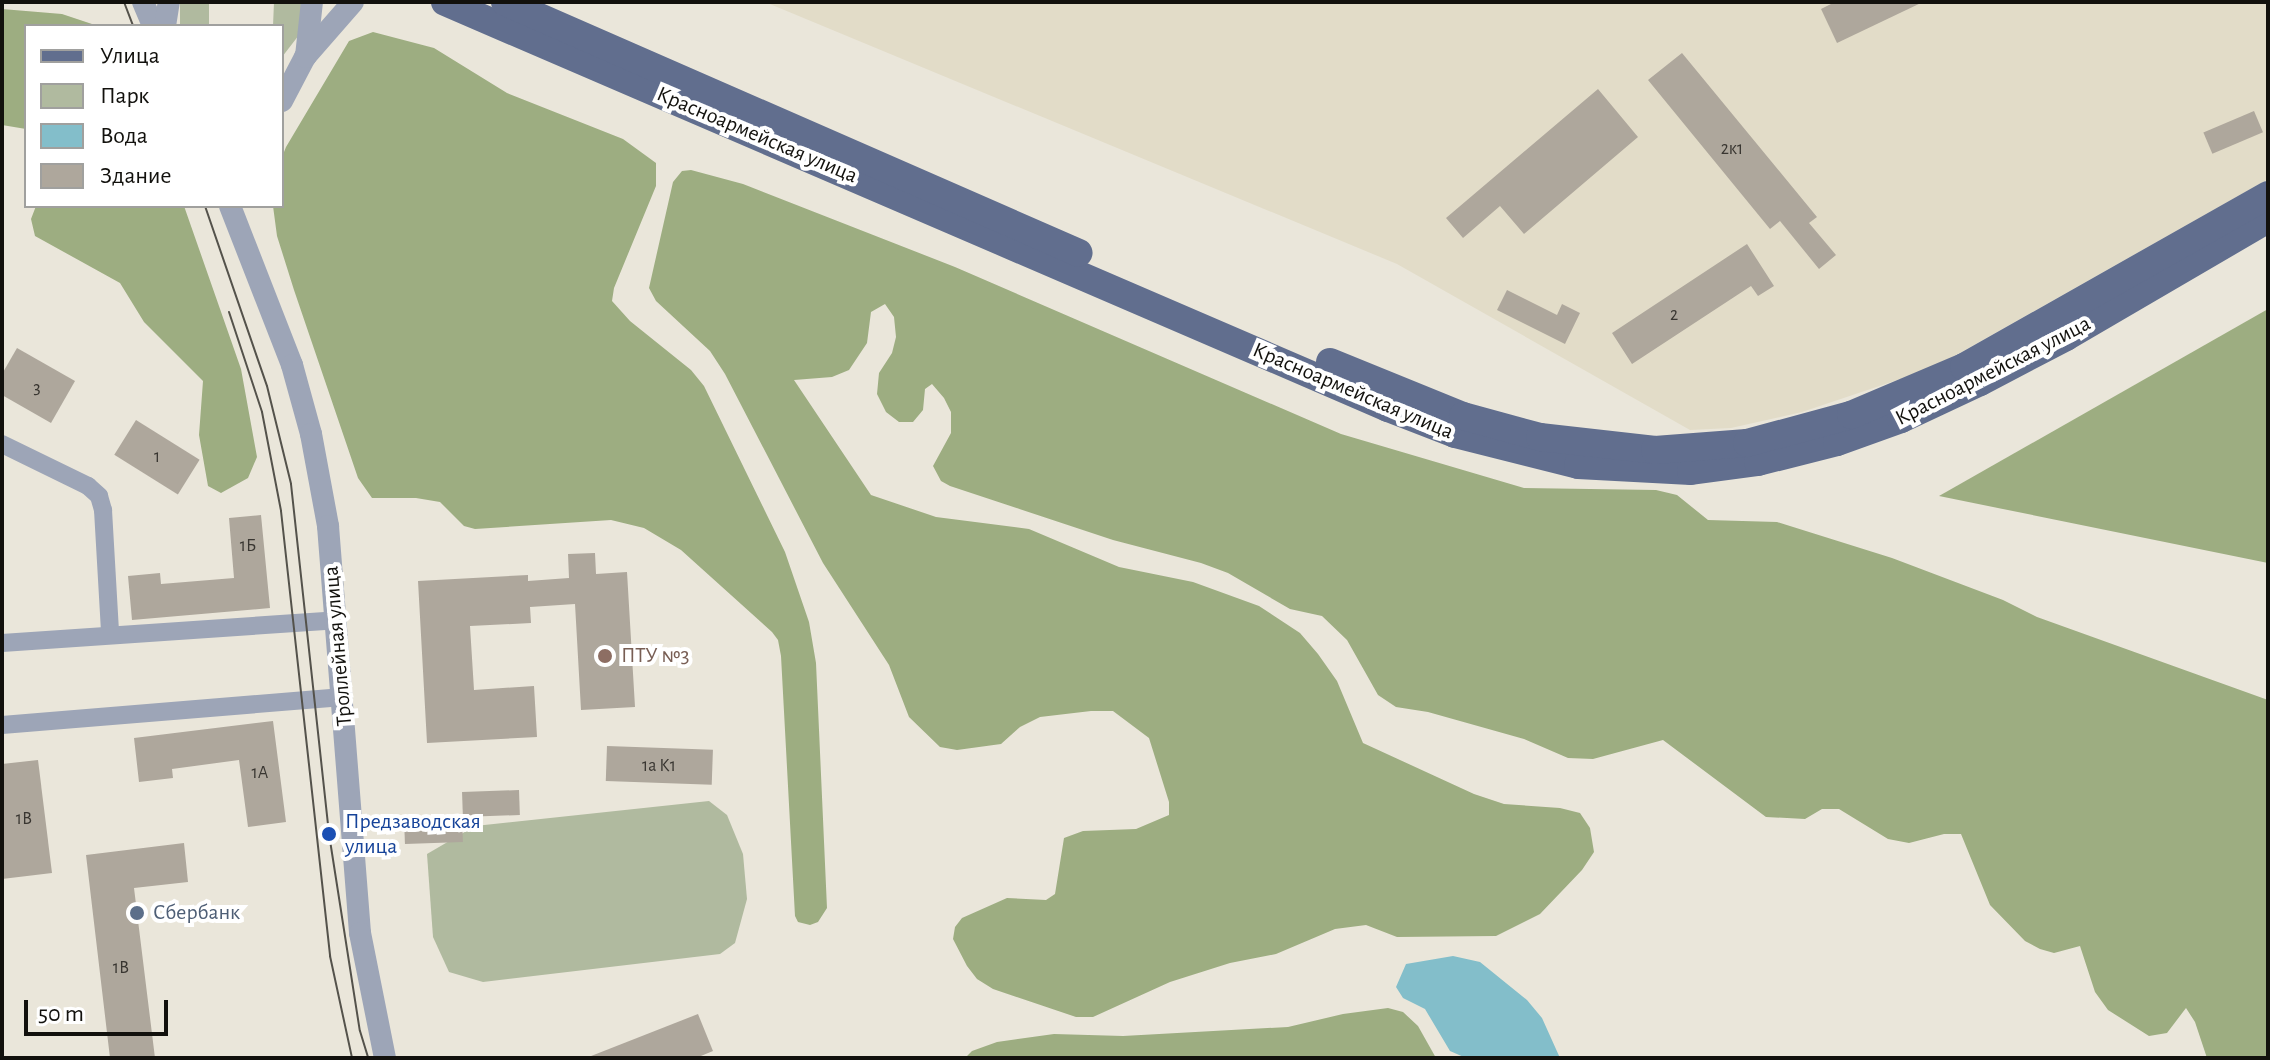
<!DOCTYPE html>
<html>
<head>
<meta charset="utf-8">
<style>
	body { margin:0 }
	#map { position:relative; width:2270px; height:1060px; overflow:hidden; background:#eae6da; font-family:"Alegreya Sans",sans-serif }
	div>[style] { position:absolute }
	.built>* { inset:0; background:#e2dcc8 }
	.green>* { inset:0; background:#b0ba9f; transform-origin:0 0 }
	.forest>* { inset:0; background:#9dad81 }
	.water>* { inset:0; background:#83beca }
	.building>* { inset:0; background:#aea79c; transform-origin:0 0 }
	.minor>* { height:18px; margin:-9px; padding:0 9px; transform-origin:9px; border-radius:9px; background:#9da5b7 }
	.tertiary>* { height:22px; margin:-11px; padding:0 11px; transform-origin:11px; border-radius:11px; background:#9da5b7 }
	.primary>* { height:28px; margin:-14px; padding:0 14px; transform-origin:14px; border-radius:14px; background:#616e8e }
	.tram>* { height:2px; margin:-1px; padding:0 1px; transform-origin:1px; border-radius:1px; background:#54524b }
	.dots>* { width:22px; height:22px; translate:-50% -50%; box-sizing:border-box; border:4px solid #fff; border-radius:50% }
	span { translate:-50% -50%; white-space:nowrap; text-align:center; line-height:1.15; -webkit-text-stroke:8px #fff; paint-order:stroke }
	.number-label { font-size:18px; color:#393631 }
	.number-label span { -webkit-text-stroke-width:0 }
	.street-label { font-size:22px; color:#12110d }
	.education-label { font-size:22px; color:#785e54 }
	.left { translate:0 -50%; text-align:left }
	.transit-label { font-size:22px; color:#164399 }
	.service-label { font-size:22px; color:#4e5e75 }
	.frame { position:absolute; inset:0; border:4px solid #12110d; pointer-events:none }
	.legend { position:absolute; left:24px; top:24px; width:260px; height:184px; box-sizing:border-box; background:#fff; border:2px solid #a0a09e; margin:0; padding:10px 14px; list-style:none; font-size:24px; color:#12110d }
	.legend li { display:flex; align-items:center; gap:16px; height:40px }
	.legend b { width:40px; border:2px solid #a0a09e }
	.scale { position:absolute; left:24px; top:1000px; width:144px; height:36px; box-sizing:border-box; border:4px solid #12110d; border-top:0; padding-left:10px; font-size:24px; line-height:28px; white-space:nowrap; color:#12110d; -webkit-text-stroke:6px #fff; paint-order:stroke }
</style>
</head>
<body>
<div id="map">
	<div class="built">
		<i style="clip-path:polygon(765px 2px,2268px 2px,2268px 179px,1933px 368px,1802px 412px,1731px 428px,1690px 430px,1397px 264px)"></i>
	</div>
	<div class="green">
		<i style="left:180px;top:2px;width:29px;height:24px"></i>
		<i style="clip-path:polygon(274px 2px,303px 2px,299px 35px,282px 57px,282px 26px,273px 26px)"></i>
		<i style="clip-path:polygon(709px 801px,727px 815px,743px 854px,747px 899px,735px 943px,720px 954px,483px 982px,449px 972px,433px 937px,427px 854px,475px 826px)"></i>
	</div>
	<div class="forest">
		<i style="clip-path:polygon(2px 9px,62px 14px,98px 26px,26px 26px,26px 129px,2px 125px)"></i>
		<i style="clip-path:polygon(373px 32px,434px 48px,507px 93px,623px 139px,656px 163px,656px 186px,614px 288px,612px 301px,630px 321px,691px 370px,704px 386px,785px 552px,809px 622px,816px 663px,827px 908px,818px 922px,810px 925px,798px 922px,795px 916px,781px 656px,778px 640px,772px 632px,681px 550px,644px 528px,611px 520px,475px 529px,464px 526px,440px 502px,416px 498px,372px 498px,358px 478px,294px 290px,277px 236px,273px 206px,282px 206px,282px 157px,286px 147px,349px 41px)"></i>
		<i style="clip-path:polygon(691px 170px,743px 184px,955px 267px,1341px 434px,1524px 488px,1656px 490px,1677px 495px,1708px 520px,1777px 522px,1892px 558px,2003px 600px,2037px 617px,2268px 700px,2268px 1058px,2207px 1058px,2195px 1022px,2186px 1008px,2167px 1033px,2149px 1036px,2108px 1010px,2095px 992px,2080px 946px,2054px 953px,2040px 949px,2025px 941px,1990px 905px,1961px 834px,1944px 834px,1909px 843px,1888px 839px,1839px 809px,1822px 809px,1805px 819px,1766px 817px,1663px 740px,1593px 759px,1568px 758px,1524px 739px,1428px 712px,1396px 707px,1378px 695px,1347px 640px,1322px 616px,1290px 609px,1228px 573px,1201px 563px,1113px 540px,950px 486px,941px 481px,933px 466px,951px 433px,951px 412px,944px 398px,932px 384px,925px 389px,923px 410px,913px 422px,899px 422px,886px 412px,877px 394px,879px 373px,892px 353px,896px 337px,894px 317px,885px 304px,871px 312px,867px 343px,849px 370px,832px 377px,794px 380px,871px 495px,936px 517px,1029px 529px,1119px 567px,1193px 582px,1259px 606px,1300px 633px,1318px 654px,1337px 681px,1363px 743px,1474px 794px,1504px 804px,1560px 808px,1580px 813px,1590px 828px,1594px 852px,1582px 870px,1540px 914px,1496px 936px,1397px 937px,1366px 925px,1335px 929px,1276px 954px,1230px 963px,1170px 982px,1093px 1017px,1076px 1017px,993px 989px,977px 979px,967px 966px,953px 939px,955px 927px,962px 918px,1007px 898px,1046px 900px,1055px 894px,1064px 838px,1083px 831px,1136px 829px,1169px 815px,1169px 802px,1149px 738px,1113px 711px,1091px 711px,1040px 717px,1020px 727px,1001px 744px,957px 750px,940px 747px,909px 717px,889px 665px,823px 563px,725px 374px,710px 351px,656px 301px,649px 288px,673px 182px,682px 171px)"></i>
		<i style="clip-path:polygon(36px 206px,184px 206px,241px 369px,257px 457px,248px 478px,221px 493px,208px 486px,199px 435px,203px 381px,144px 322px,120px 283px,35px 236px,31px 219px)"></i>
		<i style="clip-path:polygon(2268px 309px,2268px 563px,1939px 496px)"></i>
		<i style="clip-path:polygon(1388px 1008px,1403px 1012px,1418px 1026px,1436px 1058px,965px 1058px,972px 1051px,997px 1042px,1054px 1034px,1123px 1036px,1288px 1027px,1343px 1014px)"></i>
	</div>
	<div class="water">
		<i style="clip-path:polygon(1453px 956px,1480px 962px,1527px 1000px,1542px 1018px,1560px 1058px,1466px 1058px,1450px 1051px,1425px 1009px,1403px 998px,1396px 987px,1406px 964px)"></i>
	</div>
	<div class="building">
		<i style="clip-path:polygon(1835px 2px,1923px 2px,1837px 43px,1821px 9px)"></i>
		<i style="clip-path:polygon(1682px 53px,1817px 217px,1809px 223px,1836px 255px,1819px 269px,1780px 221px,1770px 229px,1648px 80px)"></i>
		<i style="clip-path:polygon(1598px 89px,1638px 137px,1524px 234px,1500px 206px,1463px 238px,1446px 218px)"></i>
		<i style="left:2254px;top:111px;width:23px;height:55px;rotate:67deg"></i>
		<i style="clip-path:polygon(1747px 244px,1774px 286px,1758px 296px,1751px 286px,1632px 364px,1612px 333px)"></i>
		<i style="clip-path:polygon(1507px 290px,1557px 315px,1562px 304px,1580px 313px,1565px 344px,1497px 310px)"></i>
		<i style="clip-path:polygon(17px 348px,75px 381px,51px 423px,2px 395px,2px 374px)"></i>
		<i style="left:136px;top:420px;width:75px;height:41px;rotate:32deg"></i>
		<i style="clip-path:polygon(261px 515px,270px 608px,132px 620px,128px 576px,160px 573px,161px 584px,234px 578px,229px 518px)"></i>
		<i style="clip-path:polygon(595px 553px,596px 574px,627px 572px,635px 707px,581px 710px,575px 604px,530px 607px,531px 623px,470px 626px,474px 690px,534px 686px,537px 737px,427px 743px,418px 581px,528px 575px,528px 581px,569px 578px,568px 554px)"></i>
		<i style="clip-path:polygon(273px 721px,286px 822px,248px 827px,239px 760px,172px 769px,173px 778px,139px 782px,134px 738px)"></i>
		<i style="left:607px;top:746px;width:106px;height:35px;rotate:2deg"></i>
		<i style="clip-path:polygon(38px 760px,52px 873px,2px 879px,2px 764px)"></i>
		<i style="left:519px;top:790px;width:25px;height:57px;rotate:88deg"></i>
		<i style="left:462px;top:816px;width:26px;height:58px;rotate:88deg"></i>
		<i style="clip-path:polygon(184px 843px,188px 882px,134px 888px,155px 1058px,110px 1058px,86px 855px)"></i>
		<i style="clip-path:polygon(698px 1014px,713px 1051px,696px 1058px,586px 1058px)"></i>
	</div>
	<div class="minor">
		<i style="left:2px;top:444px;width:96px;rotate:26deg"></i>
		<i style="left:88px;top:486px;width:15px;rotate:42deg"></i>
		<i style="left:99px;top:496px;width:15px;rotate:74deg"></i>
		<i style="left:103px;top:510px;width:123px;rotate:86.7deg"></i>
		<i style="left:2px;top:643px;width:335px;rotate:-3.9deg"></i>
		<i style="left:2px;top:725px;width:342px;rotate:-4.7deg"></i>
	</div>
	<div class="tertiary">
		<i style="left:143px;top:2px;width:26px;rotate:67deg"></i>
		<i style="left:165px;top:26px;width:24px;rotate:-81deg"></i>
		<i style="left:306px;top:56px;width:54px;rotate:-83.7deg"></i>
		<i style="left:282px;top:101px;width:50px;rotate:-62.4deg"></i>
		<i style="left:305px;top:57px;width:73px;rotate:-48.9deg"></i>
		<i style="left:230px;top:206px;width:171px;rotate:68.7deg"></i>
		<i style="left:292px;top:365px;width:72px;rotate:74.6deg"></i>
		<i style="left:311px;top:434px;width:94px;rotate:79.5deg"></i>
		<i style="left:328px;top:526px;width:408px;rotate:85.5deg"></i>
		<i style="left:360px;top:933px;width:127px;rotate:78.7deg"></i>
	</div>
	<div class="primary">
		<i style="left:445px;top:2px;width:1027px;rotate:23.29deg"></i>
		<i style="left:1388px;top:408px;width:72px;rotate:21.2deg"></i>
		<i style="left:1455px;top:434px;width:127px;rotate:14.1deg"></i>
		<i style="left:1578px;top:465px;width:113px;rotate:3deg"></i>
		<i style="left:1691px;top:471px;width:68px;rotate:-7.7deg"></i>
		<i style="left:1758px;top:462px;width:81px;rotate:-14.2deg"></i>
		<i style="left:1837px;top:442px;width:68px;rotate:-19.8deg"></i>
		<i style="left:1901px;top:419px;width:87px;rotate:-25.1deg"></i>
		<i style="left:1980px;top:382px;width:97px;rotate:-27.6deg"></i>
		<i style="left:2066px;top:337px;width:234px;rotate:-30.3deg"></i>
		<i style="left:505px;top:2px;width:626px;rotate:23.62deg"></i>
		<i style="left:1330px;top:362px;width:144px;rotate:22.1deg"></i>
		<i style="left:1463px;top:416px;width:80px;rotate:15.3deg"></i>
		<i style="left:1540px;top:437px;width:116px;rotate:6.4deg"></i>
		<i style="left:1655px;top:450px;width:92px;rotate:-4.4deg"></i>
		<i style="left:1747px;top:443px;width:108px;rotate:-15.1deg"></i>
		<i style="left:1851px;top:415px;width:123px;rotate:-23deg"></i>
		<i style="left:1964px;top:367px;width:349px;rotate:-29.5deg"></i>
	</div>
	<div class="tram">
		<i style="left:124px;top:2px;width:26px;rotate:69deg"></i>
		<i style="left:205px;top:206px;width:190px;rotate:71deg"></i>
		<i style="left:267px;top:386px;width:101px;rotate:76.2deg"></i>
		<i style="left:291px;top:484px;width:352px;rotate:83.8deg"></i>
		<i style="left:329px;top:834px;width:199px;rotate:81.1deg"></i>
		<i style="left:360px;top:1031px;width:28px;rotate:73deg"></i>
		<i style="left:229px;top:312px;width:105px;rotate:71.7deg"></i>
		<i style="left:262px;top:412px;width:101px;rotate:79.1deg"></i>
		<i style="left:281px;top:511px;width:448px;rotate:83.7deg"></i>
		<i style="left:330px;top:956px;width:104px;rotate:77.8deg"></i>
	</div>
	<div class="dots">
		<i style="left:605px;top:656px;background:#8d6e63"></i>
		<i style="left:329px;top:834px;background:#1a4fb4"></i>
		<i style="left:137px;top:913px;background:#5c6f8a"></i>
	</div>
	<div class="number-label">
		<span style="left:1732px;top:149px">2к1</span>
		<span style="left:1674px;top:315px">2</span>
		<span style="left:37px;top:388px">3</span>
		<span style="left:157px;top:457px">1</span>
		<span style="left:248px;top:546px">1Б</span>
		<span style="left:659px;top:766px">1а К1</span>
		<span style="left:260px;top:773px">1А</span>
		<span style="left:24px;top:819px">1В</span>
		<span style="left:121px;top:968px">1В</span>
	</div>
	<div class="street-label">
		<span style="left:757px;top:135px;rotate:23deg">Красноармейская улица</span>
		<span style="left:1993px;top:371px;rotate:-27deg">Красноармейская улица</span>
		<span style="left:1353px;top:391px;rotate:23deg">Красноармейская улица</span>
		<span style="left:338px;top:646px;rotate:-95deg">Троллейная улица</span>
	</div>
	<div class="education-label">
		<span class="left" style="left:621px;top:656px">ПТУ №3</span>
	</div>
	<div class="transit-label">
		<span class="left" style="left:345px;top:834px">Предзаводская<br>улица</span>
	</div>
	<div class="service-label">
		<span class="left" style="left:153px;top:913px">Сбербанк</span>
	</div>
	<div class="frame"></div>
	<ul class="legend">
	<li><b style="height:10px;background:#616e8e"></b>Улица</li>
	<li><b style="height:22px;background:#b0ba9f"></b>Парк</li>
	<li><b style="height:22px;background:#83beca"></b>Вода</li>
	<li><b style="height:22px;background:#aea79c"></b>Здание</li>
	</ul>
	<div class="scale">50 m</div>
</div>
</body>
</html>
